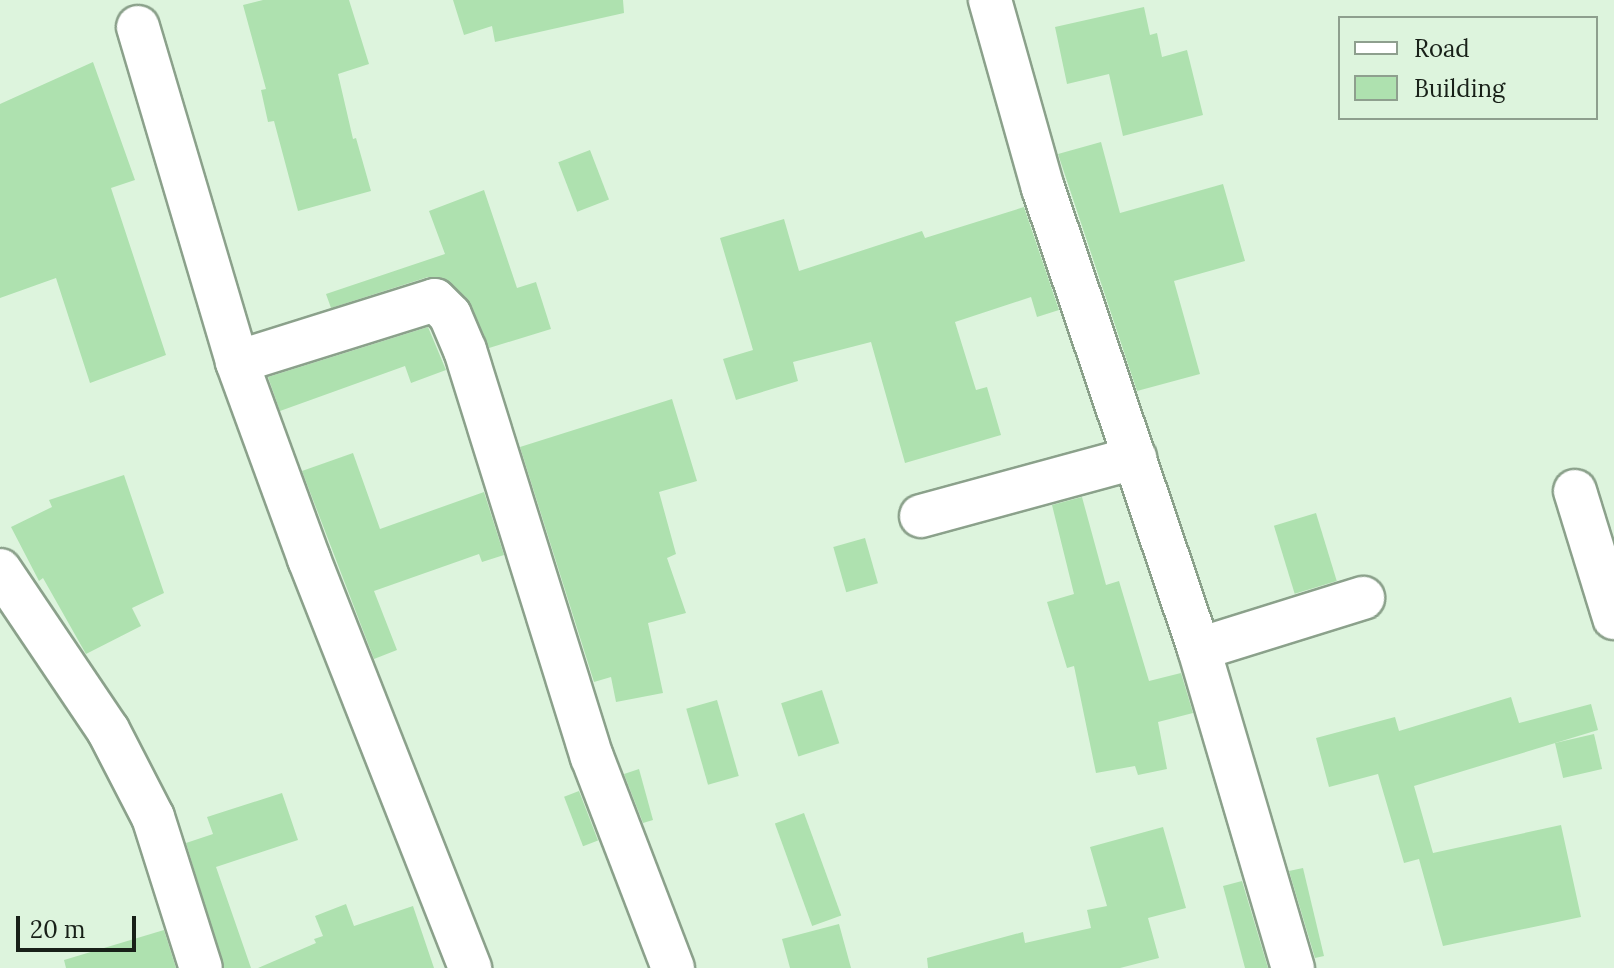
<!DOCTYPE html>
<html>
<head>
<meta charset="utf-8">
<style>
	body { margin:0 }
	#map { position:relative; width:1614px; height:968px; overflow:hidden; background:#ddf4dd; font-family:Lora,serif }
	div>[style] { position:absolute }
	.building>* { inset:0; background:#aee1af; transform-origin:0 0 }
	.roads { filter:drop-shadow(2px 0 #8ba18b) drop-shadow(-2px 0 #8ba18b) drop-shadow(0 2px #8ba18b) drop-shadow(0 -2px #8ba18b) }
	.minor>* { height:42px; margin:-21px; padding:0 21px; transform-origin:21px; border-radius:21px; background:#fff }
	span { translate:-50% -50%; white-space:nowrap; text-align:center; line-height:1.15; -webkit-text-stroke:6px #ddf4dd; paint-order:stroke }
	.legend { position:absolute; left:1338px; top:16px; width:260px; height:104px; box-sizing:border-box; background:#ddf4dd; border:2px solid #8e9f8e; margin:0; padding:10px 14px; list-style:none; font-size:24px; color:#182018 }
	.legend li { display:flex; align-items:center; gap:16px; height:40px }
	.legend b { width:40px; border:2px solid #8e9f8e }
	.scale { position:absolute; left:16px; top:916px; width:120px; height:36px; box-sizing:border-box; border:4px solid #182018; border-top:0; padding-left:10px; font-size:24px; line-height:28px; white-space:nowrap; color:#182018; -webkit-text-stroke:6px #ddf4dd; paint-order:stroke }
</style>
</head>
<body>
<div id="map">
	<div class="building">
		<i style="clip-path:polygon(263px 0,349px 0,369px 64px,338px 74px,353px 139px,356px 138px,371px 191px,298px 211px,274px 121px,268px 122px,261px 90px,266px 89px,243px 5px)"></i>
		<i style="clip-path:polygon(453px 0,623px 0,624px 13px,495px 42px,492px 26px,464px 35px)"></i>
		<i style="clip-path:polygon(1144px 7px,1150px 35px,1157px 33px,1162px 57px,1187px 50px,1203px 115px,1123px 136px,1109px 74px,1067px 84px,1055px 27px)"></i>
		<i style="clip-path:polygon(93px 62px,135px 180px,111px 188px,166px 355px,90px 383px,56px 278px,0 298px,0 104px)"></i>
		<i style="clip-path:polygon(1101px 142px,1120px 213px,1223px 184px,1245px 261px,1174px 281px,1200px 374px,1137px 391px,1058px 154px)"></i>
		<i style="left:590px;top:150px;width:53px;height:34px;rotate:69deg"></i>
		<i style="clip-path:polygon(484px 190px,517px 288px,536px 282px,551px 329px,489px 348px,467px 298px,440px 277px,428px 277px,331px 308px,326px 294px,445px 254px,429px 211px)"></i>
		<i style="clip-path:polygon(1024px 207px,1059px 310px,1037px 317px,1031px 297px,955px 322px,976px 390px,987px 387px,1001px 435px,905px 463px,871px 342px,793px 362px,798px 381px,736px 400px,723px 359px,753px 350px,720px 238px,784px 219px,799px 271px,922px 231px,925px 238px)"></i>
		<i style="clip-path:polygon(428px 327px,446px 370px,411px 383px,405px 366px,280px 411px,268px 377px)"></i>
		<i style="clip-path:polygon(672px 399px,697px 481px,659px 492px,676px 554px,667px 558px,686px 613px,648px 623px,663px 693px,616px 702px,611px 677px,594px 682px,520px 447px)"></i>
		<i style="clip-path:polygon(353px 453px,380px 529px,484px 492px,504px 555px,482px 562px,479px 554px,374px 591px,397px 650px,374px 659px,302px 471px)"></i>
		<i style="clip-path:polygon(124px 475px,164px 593px,132px 608px,141px 626px,86px 654px,43px 578px,39px 581px,11px 527px,52px 507px,49px 500px)"></i>
		<i style="clip-path:polygon(1082px 497px,1106px 585px,1119px 581px,1149px 681px,1181px 673px,1193px 713px,1158px 722px,1167px 769px,1138px 775px,1135px 766px,1096px 773px,1074px 666px,1067px 668px,1047px 602px,1074px 594px,1052px 505px)"></i>
		<i style="left:1316px;top:513px;width:71px;height:44px;rotate:73deg"></i>
		<i style="left:865px;top:538px;width:47px;height:33px;rotate:74deg"></i>
		<i style="left:822px;top:690px;width:56px;height:43px;rotate:72deg"></i>
		<i style="clip-path:polygon(1511px 697px,1519px 723px,1591px 704px,1598px 730px,1414px 786px,1433px 853px,1561px 825px,1581px 917px,1443px 946px,1419px 859px,1404px 863px,1378px 774px,1329px 787px,1316px 738px,1395px 717px,1399px 731px)"></i>
		<i style="left:717px;top:700px;width:79px;height:32px;rotate:74deg"></i>
		<i style="left:1594px;top:734px;width:36px;height:40px;rotate:77deg"></i>
		<i style="clip-path:polygon(639px 769px,653px 820px,643px 823px,624px 774px)"></i>
		<i style="left:579px;top:791px;width:53px;height:16px;rotate:69deg"></i>
		<i style="clip-path:polygon(282px 793px,298px 840px,216px 867px,251px 968px,224px 968px,186px 843px,213px 834px,207px 817px)"></i>
		<i style="left:804px;top:813px;width:109px;height:31px;rotate:70deg"></i>
		<i style="clip-path:polygon(1163px 827px,1186px 908px,1148px 918px,1159px 958px,1120px 968px,928px 968px,927px 958px,1023px 932px,1025px 943px,1091px 928px,1087px 910px,1107px 906px,1090px 847px)"></i>
		<i style="clip-path:polygon(1303px 868px,1324px 956px,1315px 958px,1289px 871px)"></i>
		<i style="clip-path:polygon(1242px 881px,1268px 968px,1245px 968px,1223px 886px)"></i>
		<i style="clip-path:polygon(346px 904px,354px 926px,413px 906px,434px 968px,258px 968px,316px 943px,314px 939px,323px 936px,315px 916px)"></i>
		<i style="clip-path:polygon(839px 924px,851px 968px,790px 968px,782px 939px)"></i>
		<i style="clip-path:polygon(164px 930px,176px 968px,66px 968px,64px 960px)"></i>
	</div>
	<div class="roads">
		<div class="minor">
			<i style="left:990px;top:0;width:195px;rotate:74.3deg"></i>
			<i style="left:1043px;top:188px;width:487px;rotate:71.3deg"></i>
			<i style="left:1199px;top:649px;width:333px;rotate:73.6deg"></i>
			<i style="left:138px;top:27px;width:349px;rotate:73.5deg"></i>
			<i style="left:237px;top:362px;width:210px;rotate:69.9deg"></i>
			<i style="left:309px;top:559px;width:440px;rotate:68.5deg"></i>
			<i style="left:237px;top:362px;width:207px;rotate:-17.4deg"></i>
			<i style="left:435px;top:300px;width:21px;rotate:45deg"></i>
			<i style="left:450px;top:315px;width:38px;rotate:67deg"></i>
			<i style="left:465px;top:350px;width:426px;rotate:72.7deg"></i>
			<i style="left:592px;top:757px;width:226px;rotate:69deg"></i>
			<i style="left:1575px;top:491px;width:133px;rotate:72.9deg"></i>
			<i style="left:921px;top:516px;width:222px;rotate:-15.2deg"></i>
			<i style="left:0;top:570px;width:193px;rotate:56deg"></i>
			<i style="left:108px;top:730px;width:98px;rotate:62.7deg"></i>
			<i style="left:153px;top:817px;width:158px;rotate:72.4deg"></i>
			<i style="left:1199px;top:649px;width:172px;rotate:-17.3deg"></i>
		</div>
	</div>
	<ul class="legend">
	<li><b style="height:10px;background:#fff"></b>Road</li>
	<li><b style="height:22px;background:#aee1af"></b>Building</li>
	</ul>
	<div class="scale">20 m</div>
</div>
</body>
</html>
